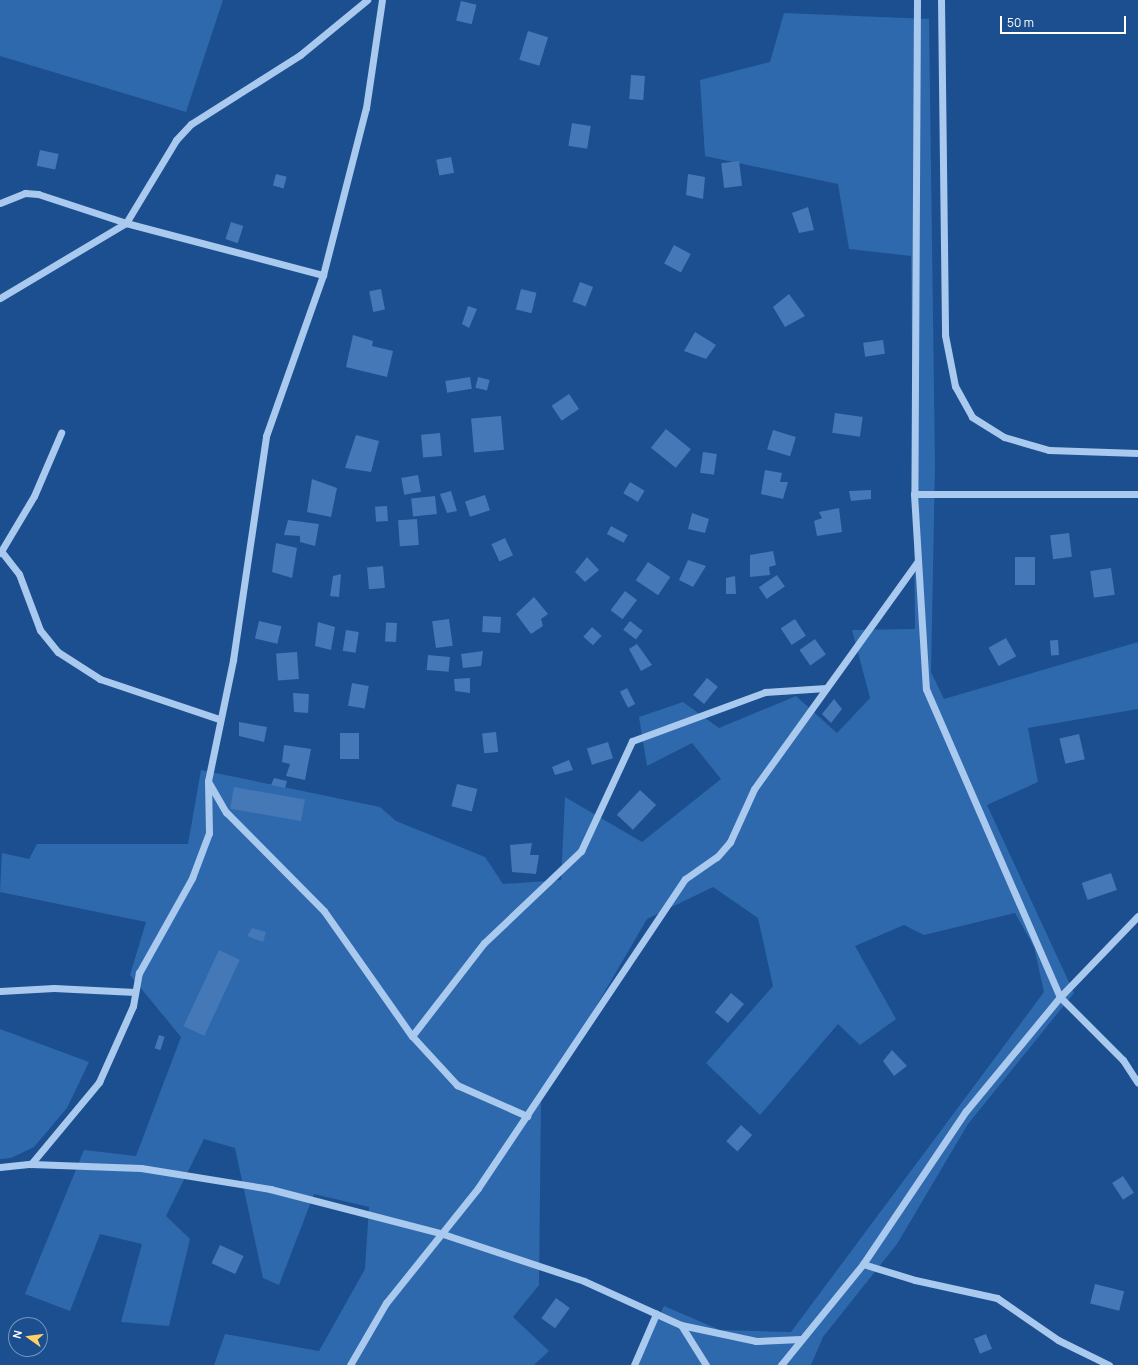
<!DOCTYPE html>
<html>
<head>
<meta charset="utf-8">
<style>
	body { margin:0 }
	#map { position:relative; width:1138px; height:1365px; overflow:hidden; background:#1b4f8f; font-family:Manrope,sans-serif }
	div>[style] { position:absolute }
	.green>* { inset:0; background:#2e69ad }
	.building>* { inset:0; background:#4478b7; transform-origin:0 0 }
	.minor>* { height:7px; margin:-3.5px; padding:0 3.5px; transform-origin:3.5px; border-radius:3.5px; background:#a9c9ee }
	span { translate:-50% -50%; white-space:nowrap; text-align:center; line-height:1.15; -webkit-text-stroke:3.5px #1b4f8f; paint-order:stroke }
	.north { position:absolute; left:8px; top:1317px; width:40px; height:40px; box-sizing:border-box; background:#1b4f8f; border:1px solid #7695bc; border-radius:50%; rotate:284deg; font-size:11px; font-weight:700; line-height:16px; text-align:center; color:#fff }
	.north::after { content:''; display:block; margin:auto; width:14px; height:18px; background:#ffd166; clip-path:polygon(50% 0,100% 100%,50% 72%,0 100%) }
	.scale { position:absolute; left:1000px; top:16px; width:126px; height:18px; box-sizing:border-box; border:2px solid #fff; border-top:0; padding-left:5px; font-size:12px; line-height:14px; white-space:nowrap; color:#fff; -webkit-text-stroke:3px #1b4f8f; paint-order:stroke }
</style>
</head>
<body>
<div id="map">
	<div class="green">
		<i style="clip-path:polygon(0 0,223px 0,186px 112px,0 56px)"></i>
		<i style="clip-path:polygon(784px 13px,929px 19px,935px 465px,931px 672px,944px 699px,1138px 642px,1138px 709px,1028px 728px,1038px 782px,987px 805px,1074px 993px,968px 1124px,897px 1244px,823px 1337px,811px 1365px,636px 1365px,664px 1306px,720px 1330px,791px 1332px,1044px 992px,1034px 947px,1015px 913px,924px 935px,904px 925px,855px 946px,896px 1019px,860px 1045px,838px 1024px,760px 1115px,706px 1063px,773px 986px,758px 918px,713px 887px,647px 919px,541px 1101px,539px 1285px,513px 1317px,549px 1351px,534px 1365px,214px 1365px,225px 1334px,319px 1351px,365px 1269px,369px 1207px,314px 1194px,279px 1285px,263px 1278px,235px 1148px,204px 1139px,166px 1216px,190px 1239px,169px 1326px,121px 1322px,142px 1244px,100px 1234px,70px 1311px,25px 1294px,84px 1150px,136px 1156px,181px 1037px,130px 975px,146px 922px,0 892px,2px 853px,29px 859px,37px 844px,188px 844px,201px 770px,380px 807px,396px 821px,485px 857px,503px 884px,561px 880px,565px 797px,642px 842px,721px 779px,692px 743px,647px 766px,639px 717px,683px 702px,719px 728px,796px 696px,837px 733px,870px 698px,852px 630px,915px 629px,911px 256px,849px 249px,838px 184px,705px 156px,700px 80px,770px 62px)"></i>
		<i style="clip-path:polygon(0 1029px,89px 1062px,67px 1108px,34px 1147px,11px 1158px,0 1159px)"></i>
	</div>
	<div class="building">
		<i style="left:461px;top:1px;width:16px;height:20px;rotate:14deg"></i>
		<i style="left:528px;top:31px;width:21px;height:30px;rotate:17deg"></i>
		<i style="left:631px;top:75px;width:14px;height:24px;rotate:4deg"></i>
		<i style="left:572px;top:123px;width:19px;height:23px;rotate:9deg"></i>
		<i style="left:40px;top:150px;width:19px;height:16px;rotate:12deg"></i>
		<i style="left:451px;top:157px;width:16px;height:15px;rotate:79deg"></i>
		<i style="left:739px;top:161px;width:25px;height:18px;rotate:83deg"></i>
		<i style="left:276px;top:174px;width:11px;height:12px;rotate:15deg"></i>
		<i style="clip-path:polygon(688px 174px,705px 177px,703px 199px,686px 195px)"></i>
		<i style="clip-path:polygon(808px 207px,814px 230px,799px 233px,792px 213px)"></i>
		<i style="left:231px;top:222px;width:13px;height:18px;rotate:18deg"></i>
		<i style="left:674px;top:245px;width:19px;height:21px;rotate:28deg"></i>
		<i style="left:580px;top:282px;width:14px;height:21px;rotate:21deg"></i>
		<i style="left:381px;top:289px;width:21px;height:12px;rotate:79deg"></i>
		<i style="left:521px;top:289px;width:16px;height:21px;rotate:14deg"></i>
		<i style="clip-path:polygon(789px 294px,805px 316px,785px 327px,773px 307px)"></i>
		<i style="clip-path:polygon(468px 306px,477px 309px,469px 328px,462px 324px)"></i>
		<i style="clip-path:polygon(695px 332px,716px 345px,706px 359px,684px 351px)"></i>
		<i style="clip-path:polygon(353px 335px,373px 341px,372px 346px,393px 351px,387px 377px,346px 367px)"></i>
		<i style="left:883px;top:340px;width:14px;height:20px;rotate:82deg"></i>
		<i style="left:470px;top:377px;width:12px;height:25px;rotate:81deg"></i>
		<i style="left:478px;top:377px;width:12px;height:11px;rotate:14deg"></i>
		<i style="left:569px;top:394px;width:18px;height:21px;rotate:56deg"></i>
		<i style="left:835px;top:413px;width:28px;height:20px;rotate:8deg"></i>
		<i style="left:501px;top:416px;width:34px;height:30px;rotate:85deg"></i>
		<i style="left:666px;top:429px;width:32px;height:24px;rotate:39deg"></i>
		<i style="left:773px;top:430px;width:24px;height:20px;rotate:17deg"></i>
		<i style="left:440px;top:433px;width:23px;height:19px;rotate:85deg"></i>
		<i style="clip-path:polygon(356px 435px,379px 441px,371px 472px,345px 468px)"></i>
		<i style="left:703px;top:452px;width:14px;height:21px;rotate:8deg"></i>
		<i style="clip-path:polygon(765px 470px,782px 473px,780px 482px,788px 482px,783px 499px,761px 494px)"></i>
		<i style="left:418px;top:475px;width:17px;height:17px;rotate:80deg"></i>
		<i style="clip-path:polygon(312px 479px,337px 488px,331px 517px,307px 512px)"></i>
		<i style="left:630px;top:482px;width:17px;height:13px;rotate:31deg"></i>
		<i style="clip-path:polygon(871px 490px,871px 499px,851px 501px,849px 491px)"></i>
		<i style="clip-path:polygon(451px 491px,457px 511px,447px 513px,440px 494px)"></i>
		<i style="left:485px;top:495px;width:16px;height:21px;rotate:72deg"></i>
		<i style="left:435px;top:496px;width:18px;height:24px;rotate:84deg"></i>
		<i style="left:387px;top:506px;width:15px;height:12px;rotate:86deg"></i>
		<i style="clip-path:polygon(839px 508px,842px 532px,817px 536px,814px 521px,822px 518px,819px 512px)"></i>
		<i style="clip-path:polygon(692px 513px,709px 519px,705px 533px,688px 529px)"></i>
		<i style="left:417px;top:519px;width:26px;height:19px;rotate:86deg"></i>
		<i style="clip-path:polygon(288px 520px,319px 524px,315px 546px,300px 542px,300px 536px,284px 535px)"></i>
		<i style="left:611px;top:526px;width:19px;height:9px;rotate:28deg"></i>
		<i style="left:1069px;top:533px;width:24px;height:19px;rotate:83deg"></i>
		<i style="left:505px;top:538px;width:19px;height:15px;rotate:65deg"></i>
		<i style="clip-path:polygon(276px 543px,297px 548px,292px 578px,272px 572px)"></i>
		<i style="clip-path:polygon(773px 551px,776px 565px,769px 567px,770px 575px,750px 577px,750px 555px)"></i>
		<i style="clip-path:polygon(587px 557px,599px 570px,585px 582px,575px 572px)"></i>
		<i style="left:1035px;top:557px;width:28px;height:20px;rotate:90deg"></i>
		<i style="clip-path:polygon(688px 560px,706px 566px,693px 587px,679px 580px)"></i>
		<i style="left:648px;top:562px;width:27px;height:22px;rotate:34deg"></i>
		<i style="left:383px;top:566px;width:22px;height:16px;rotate:85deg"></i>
		<i style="left:1111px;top:568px;width:27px;height:21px;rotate:82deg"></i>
		<i style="clip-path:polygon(341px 574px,339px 597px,330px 596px,333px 576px)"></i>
		<i style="left:777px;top:575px;width:14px;height:22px;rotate:56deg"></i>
		<i style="clip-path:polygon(735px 576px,736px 594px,726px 594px,726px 578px)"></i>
		<i style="left:625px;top:591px;width:15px;height:24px;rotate:37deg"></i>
		<i style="clip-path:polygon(534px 597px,548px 614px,541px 619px,543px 626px,531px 634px,516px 614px)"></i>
		<i style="left:483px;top:616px;width:18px;height:16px;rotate:3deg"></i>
		<i style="left:449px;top:619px;width:27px;height:17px;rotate:82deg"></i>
		<i style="left:795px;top:619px;width:20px;height:17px;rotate:57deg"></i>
		<i style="left:259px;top:621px;width:23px;height:18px;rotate:13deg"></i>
		<i style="left:630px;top:621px;width:16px;height:11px;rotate:38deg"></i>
		<i style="clip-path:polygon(318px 622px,335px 627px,331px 650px,315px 646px)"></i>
		<i style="left:397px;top:623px;width:19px;height:11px;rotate:93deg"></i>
		<i style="left:592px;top:627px;width:13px;height:13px;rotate:42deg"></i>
		<i style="left:346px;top:630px;width:13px;height:21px;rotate:9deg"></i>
		<i style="left:1006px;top:638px;width:21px;height:20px;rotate:61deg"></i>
		<i style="left:815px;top:639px;width:19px;height:19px;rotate:55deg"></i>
		<i style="left:1058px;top:640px;width:15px;height:8px;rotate:86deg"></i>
		<i style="clip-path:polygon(637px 644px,652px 665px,641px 671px,629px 649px)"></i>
		<i style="clip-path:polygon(483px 651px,481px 666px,463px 668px,461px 654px)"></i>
		<i style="left:297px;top:652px;width:27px;height:21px;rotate:86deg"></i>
		<i style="left:428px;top:655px;width:22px;height:15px;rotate:5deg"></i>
		<i style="clip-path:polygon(470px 678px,470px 693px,455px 691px,454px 679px)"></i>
		<i style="left:707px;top:678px;width:14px;height:22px;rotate:39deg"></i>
		<i style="left:352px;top:683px;width:17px;height:23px;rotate:10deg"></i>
		<i style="left:627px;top:688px;width:18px;height:8px;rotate:63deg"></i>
		<i style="clip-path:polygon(293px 693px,309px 694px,308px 713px,294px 712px)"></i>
		<i style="clip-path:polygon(834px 699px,842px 709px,831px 723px,822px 714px)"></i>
		<i style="clip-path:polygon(239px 722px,267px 727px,264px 742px,239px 736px)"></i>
		<i style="left:496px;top:732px;width:20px;height:14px;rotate:84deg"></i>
		<i style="left:340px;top:733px;width:19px;height:26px"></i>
		<i style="left:1079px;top:734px;width:26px;height:20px;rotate:77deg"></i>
		<i style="left:608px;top:742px;width:17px;height:22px;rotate:73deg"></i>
		<i style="clip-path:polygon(284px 745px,311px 749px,305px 780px,286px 776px,290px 764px,282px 762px)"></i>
		<i style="clip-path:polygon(569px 760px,573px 770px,555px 775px,552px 767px)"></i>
		<i style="clip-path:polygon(274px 778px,287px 781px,285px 788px,271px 785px)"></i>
		<i style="left:457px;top:784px;width:21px;height:23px;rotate:14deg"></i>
		<i style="left:234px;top:787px;width:72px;height:22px;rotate:10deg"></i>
		<i style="left:640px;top:790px;width:22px;height:34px;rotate:43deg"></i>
		<i style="clip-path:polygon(532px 843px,530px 855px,539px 855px,536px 874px,512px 872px,510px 845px)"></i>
		<i style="left:1111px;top:873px;width:18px;height:31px;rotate:71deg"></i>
		<i style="clip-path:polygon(252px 928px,266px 932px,263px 942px,247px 936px)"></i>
		<i style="left:219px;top:950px;width:23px;height:84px;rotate:25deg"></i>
		<i style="left:731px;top:993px;width:17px;height:25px;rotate:40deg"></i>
		<i style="left:159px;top:1035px;width:6px;height:14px;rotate:18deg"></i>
		<i style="clip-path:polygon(892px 1050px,907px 1066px,894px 1076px,883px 1061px)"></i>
		<i style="left:741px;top:1125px;width:15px;height:22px;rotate:42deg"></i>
		<i style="left:1123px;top:1176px;width:20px;height:13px;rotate:57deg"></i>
		<i style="left:220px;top:1245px;width:26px;height:20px;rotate:25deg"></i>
		<i style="left:1095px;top:1284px;width:30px;height:20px;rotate:14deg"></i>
		<i style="left:556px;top:1298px;width:17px;height:25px;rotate:36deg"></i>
		<i style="left:986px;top:1334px;width:16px;height:13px;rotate:68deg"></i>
	</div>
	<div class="minor">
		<i style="left:917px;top:0;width:494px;rotate:90.3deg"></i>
		<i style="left:914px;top:494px;width:195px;rotate:86.5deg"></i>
		<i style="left:926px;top:689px;width:336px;rotate:66.5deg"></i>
		<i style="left:1060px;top:997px;width:89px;rotate:45deg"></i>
		<i style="left:1123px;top:1060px;width:27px;rotate:57deg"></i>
		<i style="left:941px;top:0;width:335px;rotate:89.3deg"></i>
		<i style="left:945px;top:335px;width:52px;rotate:78.9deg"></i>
		<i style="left:955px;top:386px;width:35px;rotate:61deg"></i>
		<i style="left:972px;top:417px;width:38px;rotate:32deg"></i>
		<i style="left:1004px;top:437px;width:47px;rotate:16.1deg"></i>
		<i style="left:1049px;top:450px;width:89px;rotate:1.9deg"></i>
		<i style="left:0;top:203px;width:27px;rotate:-22deg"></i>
		<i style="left:25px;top:193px;width:13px;rotate:4deg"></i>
		<i style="left:38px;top:194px;width:93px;rotate:18.2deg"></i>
		<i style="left:126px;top:223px;width:204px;rotate:14.8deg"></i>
		<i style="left:0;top:298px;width:147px;rotate:-30.8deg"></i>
		<i style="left:126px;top:223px;width:97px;rotate:-58.9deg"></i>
		<i style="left:176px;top:140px;width:22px;rotate:-47deg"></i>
		<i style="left:191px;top:124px;width:129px;rotate:-32.3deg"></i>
		<i style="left:300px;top:55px;width:87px;rotate:-39.4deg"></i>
		<i style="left:914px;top:494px;width:224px"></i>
		<i style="left:1px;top:551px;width:29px;rotate:52deg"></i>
		<i style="left:19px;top:574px;width:60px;rotate:69.4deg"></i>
		<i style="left:40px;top:630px;width:28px;rotate:51deg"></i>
		<i style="left:58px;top:652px;width:50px;rotate:32.7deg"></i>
		<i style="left:100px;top:679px;width:126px;rotate:18.6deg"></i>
		<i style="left:0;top:553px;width:66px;rotate:-59.2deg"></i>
		<i style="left:34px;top:496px;width:69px;rotate:-66.8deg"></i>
		<i style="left:209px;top:783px;width:34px;rotate:60deg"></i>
		<i style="left:226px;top:812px;width:139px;rotate:45.3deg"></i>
		<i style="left:324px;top:911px;width:153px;rotate:54.9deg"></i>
		<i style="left:412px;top:1036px;width:67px;rotate:47.4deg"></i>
		<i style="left:457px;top:1085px;width:77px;rotate:23.9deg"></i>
		<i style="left:0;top:991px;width:54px;rotate:-3.2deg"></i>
		<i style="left:54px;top:988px;width:81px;rotate:2.8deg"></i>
		<i style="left:412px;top:1036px;width:118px;rotate:-52.3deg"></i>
		<i style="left:484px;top:943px;width:134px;rotate:-43.5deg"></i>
		<i style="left:581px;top:851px;width:121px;rotate:-65.1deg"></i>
		<i style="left:632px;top:741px;width:142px;rotate:-20.2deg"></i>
		<i style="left:765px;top:692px;width:61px;rotate:-3.8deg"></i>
		<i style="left:31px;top:1164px;width:107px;rotate:-50.3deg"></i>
		<i style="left:99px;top:1082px;width:83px;rotate:-65.9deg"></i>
		<i style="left:133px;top:1006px;width:34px;rotate:-80deg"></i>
		<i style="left:139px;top:973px;width:109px;rotate:-60.8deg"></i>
		<i style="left:192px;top:878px;width:48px;rotate:-69.3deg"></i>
		<i style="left:209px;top:833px;width:52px;rotate:-91.1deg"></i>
		<i style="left:208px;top:781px;width:124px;rotate:-78.3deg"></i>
		<i style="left:233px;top:660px;width:226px;rotate:-81.6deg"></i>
		<i style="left:266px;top:436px;width:171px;rotate:-70.5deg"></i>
		<i style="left:323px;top:275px;width:172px;rotate:-75.6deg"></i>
		<i style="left:366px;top:108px;width:109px;rotate:-81.6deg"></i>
		<i style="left:0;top:1167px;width:31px;rotate:-6deg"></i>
		<i style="left:31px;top:1164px;width:110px;rotate:2.1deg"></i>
		<i style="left:141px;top:1168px;width:131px;rotate:9.2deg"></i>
		<i style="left:270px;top:1189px;width:176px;rotate:14.5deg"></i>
		<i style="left:440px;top:1233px;width:152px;rotate:18.4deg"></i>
		<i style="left:584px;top:1281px;width:107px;rotate:24.4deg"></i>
		<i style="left:681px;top:1325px;width:77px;rotate:12deg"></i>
		<i style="left:756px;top:1341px;width:45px;rotate:-2.5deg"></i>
		<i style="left:863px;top:1264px;width:54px;rotate:17.1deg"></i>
		<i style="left:915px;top:1280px;width:84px;rotate:12.4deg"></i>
		<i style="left:997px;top:1298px;width:74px;rotate:34.5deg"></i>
		<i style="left:1058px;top:1340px;width:57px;rotate:26.1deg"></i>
		<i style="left:681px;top:1325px;width:47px;rotate:58deg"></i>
		<i style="left:350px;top:1365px;width:72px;rotate:-59.9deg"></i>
		<i style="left:386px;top:1303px;width:147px;rotate:-51.3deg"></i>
		<i style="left:478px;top:1188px;width:372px;rotate:-56.2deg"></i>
		<i style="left:685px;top:879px;width:39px;rotate:-35deg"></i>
		<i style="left:717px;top:857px;width:20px;rotate:-49deg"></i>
		<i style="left:730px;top:842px;width:58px;rotate:-65.6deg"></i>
		<i style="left:754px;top:789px;width:279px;rotate:-54.3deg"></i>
		<i style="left:634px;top:1365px;width:56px;rotate:-66.7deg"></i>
		<i style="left:781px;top:1365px;width:130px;rotate:-50.9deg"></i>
		<i style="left:863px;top:1264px;width:184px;rotate:-56.1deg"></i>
		<i style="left:966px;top:1111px;width:148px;rotate:-50.5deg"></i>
		<i style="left:1060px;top:997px;width:112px;rotate:-46.1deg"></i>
	</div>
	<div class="north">N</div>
	<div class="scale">50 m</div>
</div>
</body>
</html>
